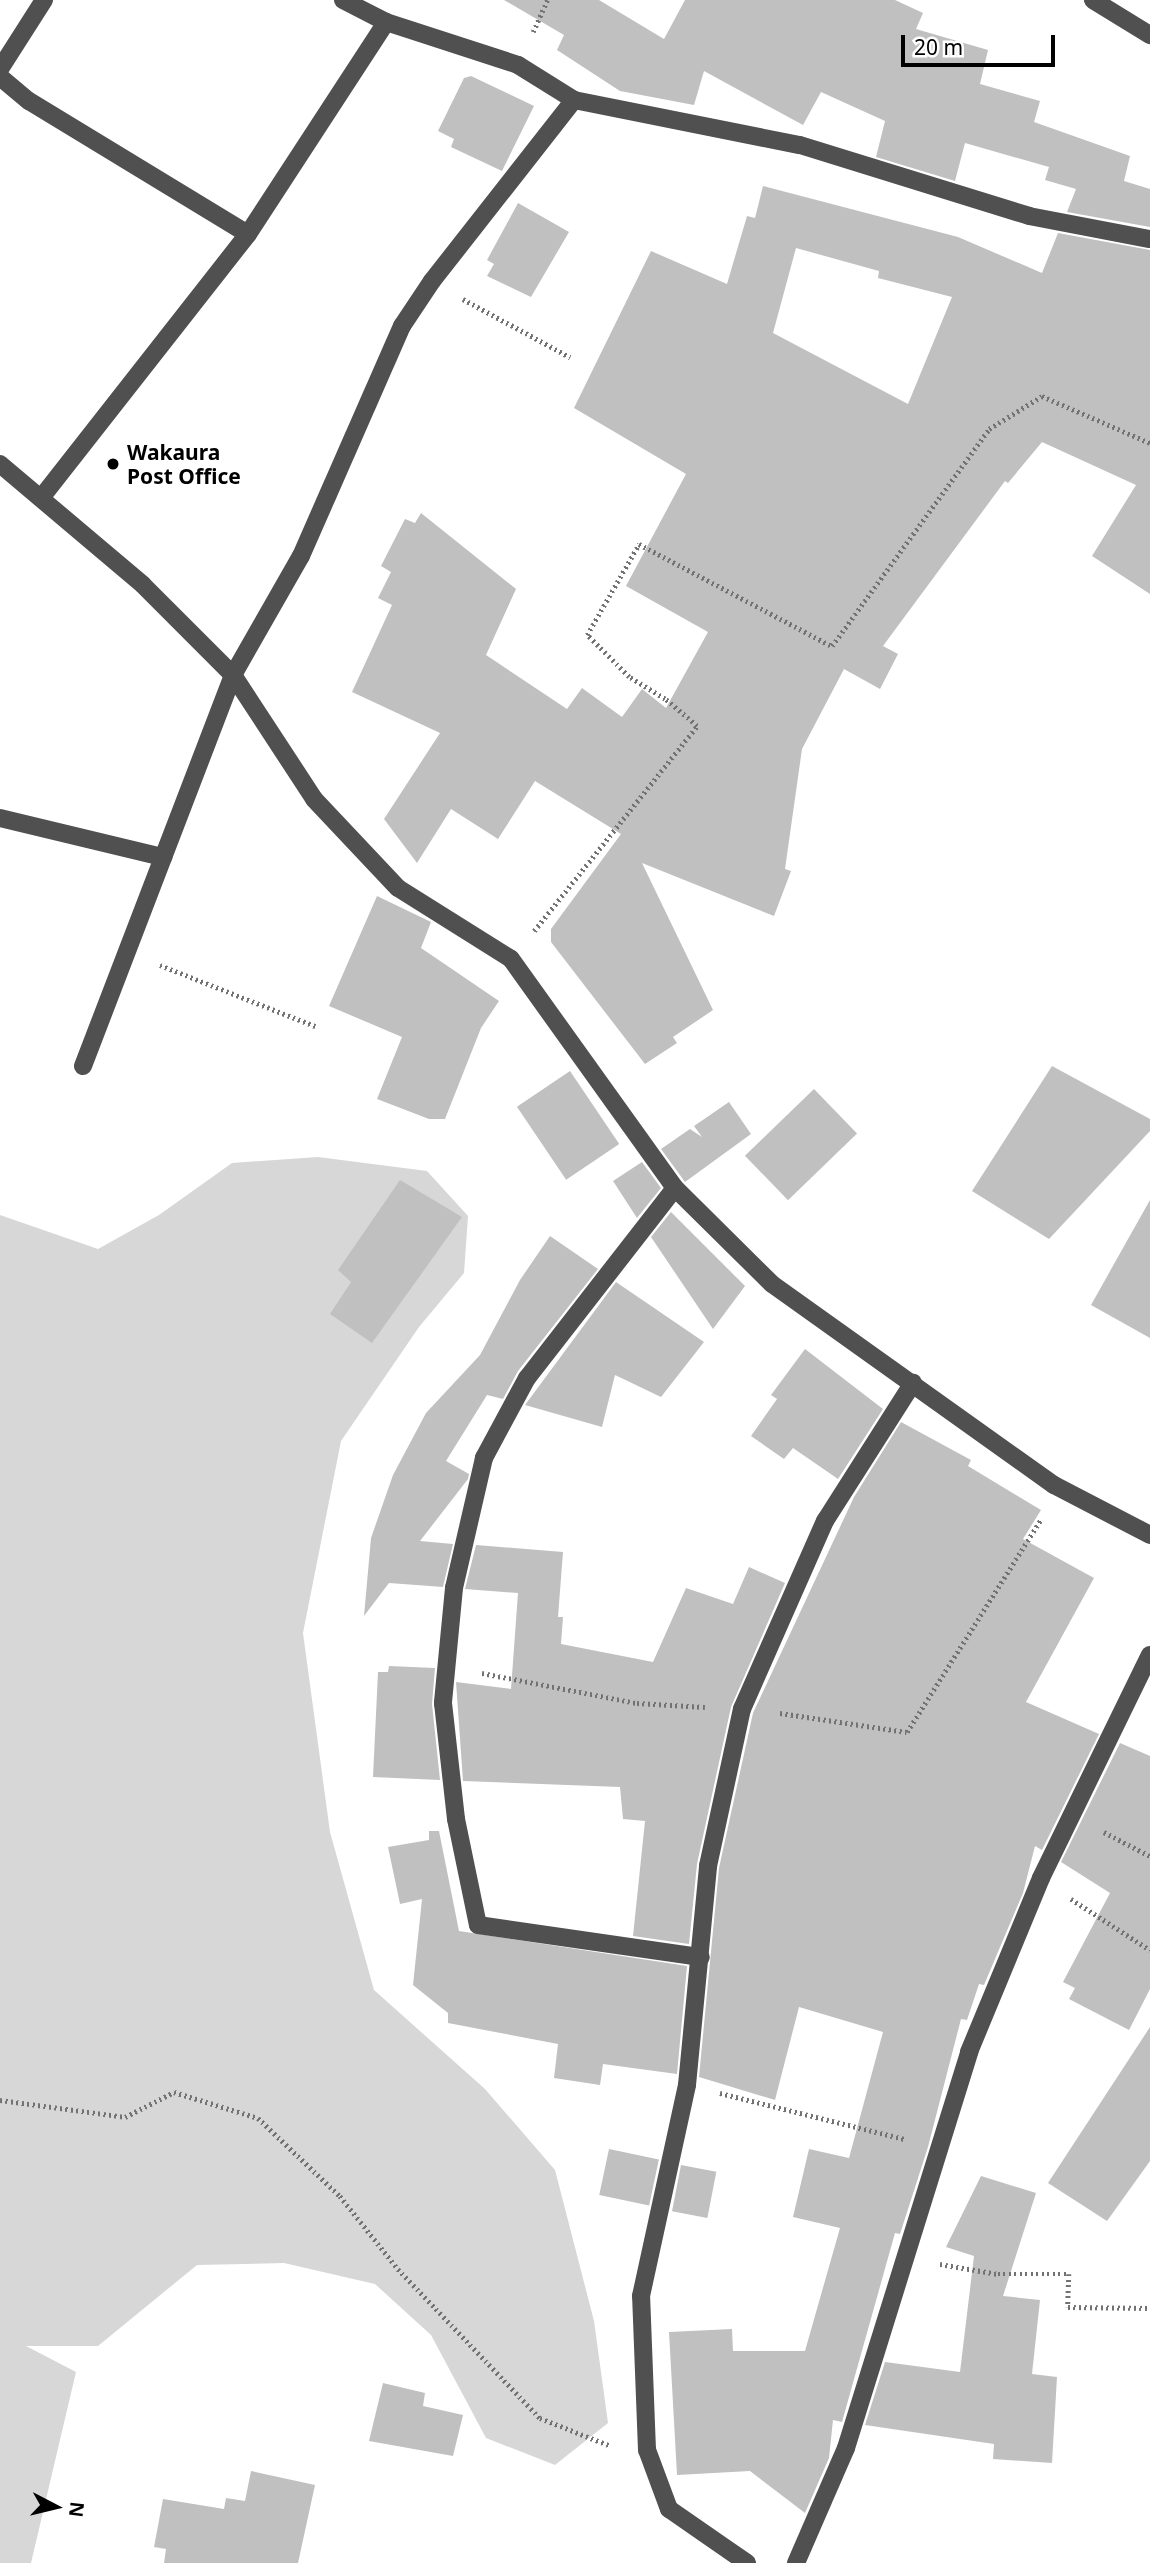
<!DOCTYPE html>
<html>
<head>
<meta charset="utf-8">
<style>
	body { margin:0 }
	#map { position:relative; width:1150px; height:2563px; overflow:hidden; background:#fff; font-family:"Noto Sans",sans-serif }
	div>[style] { position:absolute }
	.green>* { inset:0; background:#d7d7d7 }
	.building>* { inset:0; background:#c0c0c0; transform-origin:0 0 }
	.path>* { height:4.5px; margin-top:-2.25px; transform-origin:0; background:repeating-linear-gradient(90deg,#727272 0 2px,transparent 0 5.5px) }
	.minor>* { height:18px; margin:-9px; padding:0 9px; transform-origin:9px; border-radius:9px; background:#505050 }
	.dots>* { width:19px; height:19px; translate:-50% -50%; box-sizing:border-box; border:4px solid #fff; border-radius:50% }
	span { translate:-50% -50%; white-space:nowrap; text-align:center; line-height:1.15; -webkit-text-stroke:5px #fff; paint-order:stroke }
	.poi-label { font-size:21px; color:#000; font-weight:700 }
	.left { translate:0 -50%; text-align:left }
	.north { position:absolute; left:21px; top:2472px; width:70px; height:70px; -webkit-text-stroke:5px #fff; paint-order:stroke; rotate:97deg; font-size:19px; font-weight:700; line-height:28px; text-align:center; color:#000 }
	.north::after { content:''; display:block; margin:auto; width:24px; height:32px; background:#000; clip-path:polygon(50% 0,100% 100%,50% 72%,0 100%) }
	.scale { position:absolute; left:901px; top:35px; width:154px; height:32px; box-sizing:border-box; border:4px solid #000; border-top:0; padding-left:9px; font-size:21px; line-height:24px; white-space:nowrap; color:#000; -webkit-text-stroke:5px #fff; paint-order:stroke }
</style>
</head>
<body>
<div id="map">
	<div class="green">
		<i style="clip-path:polygon(318px 1157px,427px 1171px,468px 1216px,464px 1273px,419px 1327px,341px 1441px,303px 1633px,330px 1832px,374px 1990px,485px 2089px,555px 2170px,594px 2321px,608px 2423px,555px 2465px,486px 2438px,431px 2335px,375px 2284px,284px 2263px,197px 2265px,98px 2346px,26px 2346px,76px 2372px,31px 2563px,0 2563px,0 1215px,98px 1249px,159px 1215px,232px 1163px)"></i>
	</div>
	<div class="building">
		<i style="clip-path:polygon(504px 0,599px 0,664px 39px,685px 0,895px 0,923px 13px,916px 29px,988px 50px,980px 84px,1040px 101px,1034px 122px,1130px 156px,1124px 181px,1150px 189px,1150px 227px,1067px 212px,1076px 189px,1045px 180px,1049px 167px,965px 143px,955px 181px,876px 157px,885px 121px,821px 92px,803px 125px,704px 71px,694px 105px,620px 91px,557px 50px,564px 35px)"></i>
		<i style="clip-path:polygon(471px 76px,534px 106px,502px 171px,451px 147px,454px 139px,438px 131px,464px 78px)"></i>
		<i style="clip-path:polygon(evenodd,763px 186px,958px 237px,1042px 273px,1058px 233px,1150px 250px,1150px 594px,1092px 556px,1136px 485px,1042px 442px,1008px 483px,1005px 481px,883px 646px,898px 654px,880px 689px,844px 669px,802px 749px,785px 869px,791px 871px,774px 916px,642px 863px,713px 1010px,673px 1037px,677px 1043px,645px 1064px,551px 942px,551px 929px,621px 834px,535px 781px,498px 839px,451px 809px,417px 863px,384px 819px,440px 733px,352px 692px,392px 605px,378px 598px,391px 572px,381px 566px,405px 519px,415px 523px,421px 513px,516px 589px,486px 655px,567px 709px,582px 688px,622px 717px,642px 689px,666px 708px,708px 632px,626px 586px,686px 474px,574px 408px,651px 251px,727px 284px,747px 216px,755px 218px,763px 186px,796px 248px,879px 271px,878px 278px,952px 297px,908px 404px,773px 333px,796px 248px)"></i>
		<i style="clip-path:polygon(518px 203px,569px 232px,531px 297px,487px 276px,494px 264px,487px 260px)"></i>
		<i style="clip-path:polygon(377px 896px,431px 922px,421px 948px,499px 1001px,481px 1028px,445px 1119px,429px 1119px,377px 1099px,402px 1037px,329px 1006px)"></i>
		<i style="clip-path:polygon(1052px 1066px,1150px 1119px,1150px 1131px,1049px 1239px,972px 1191px)"></i>
		<i style="left:570px;top:1071px;width:88px;height:64px;rotate:56deg"></i>
		<i style="left:814px;top:1089px;width:62px;height:96px;rotate:46deg"></i>
		<i style="clip-path:polygon(729px 1102px,751px 1134px,685px 1182px,661px 1149px,690px 1129px,702px 1137px,694px 1126px)"></i>
		<i style="clip-path:polygon(642px 1162px,661px 1188px,637px 1218px,613px 1181px)"></i>
		<i style="clip-path:polygon(400px 1180px,462px 1217px,372px 1343px,330px 1314px,351px 1282px,338px 1270px)"></i>
		<i style="clip-path:polygon(1150px 1200px,1150px 1338px,1091px 1305px)"></i>
		<i style="clip-path:polygon(671px 1212px,745px 1286px,713px 1329px,651px 1237px)"></i>
		<i style="clip-path:polygon(550px 1236px,598px 1269px,518px 1371px,503px 1399px,487px 1395px,446px 1461px,469px 1474px,468px 1479px,420px 1541px,453px 1544px,443px 1587px,389px 1583px,364px 1616px,371px 1538px,393px 1475px,426px 1413px,480px 1355px,520px 1280px)"></i>
		<i style="clip-path:polygon(616px 1282px,704px 1342px,661px 1397px,615px 1375px,602px 1427px,525px 1405px)"></i>
		<i style="clip-path:polygon(805px 1349px,883px 1409px,838px 1479px,793px 1448px,784px 1459px,751px 1436px,777px 1399px,771px 1395px)"></i>
		<i style="clip-path:polygon(901px 1422px,971px 1460px,968px 1466px,1041px 1510px,1023px 1539px,1094px 1578px,1026px 1702px,1099px 1734px,1042px 1850px,1035px 1846px,1023px 1893px,984px 1985px,979px 1984px,967px 2020px,961px 2019px,928px 2147px,900px 2234px,895px 2233px,842px 2422px,833px 2420px,829px 2458px,805px 2513px,750px 2471px,677px 2475px,669px 2332px,732px 2329px,733px 2351px,805px 2351px,840px 2228px,793px 2217px,809px 2149px,849px 2158px,883px 2032px,799px 2007px,775px 2100px,699px 2077px,719px 1868px,753px 1713px,854px 1497px)"></i>
		<i style="clip-path:polygon(476px 1545px,563px 1552px,558px 1617px,563px 1617px,561px 1644px,653px 1662px,686px 1588px,733px 1604px,749px 1567px,785px 1583px,731px 1707px,697px 1864px,689px 1944px,633px 1936px,645px 1821px,623px 1819px,620px 1787px,463px 1781px,456px 1682px,511px 1689px,518px 1593px,465px 1589px)"></i>
		<i style="clip-path:polygon(389px 1666px,435px 1668px,432px 1704px,440px 1780px,373px 1777px,378px 1672px,388px 1672px)"></i>
		<i style="clip-path:polygon(1120px 1743px,1150px 1756px,1150px 1989px,1129px 2030px,1069px 1999px,1075px 1988px,1063px 1982px,1110px 1893px,1061px 1862px)"></i>
		<i style="clip-path:polygon(429px 1831px,439px 1831px,459px 1931px,687px 1966px,677px 2074px,603px 2064px,600px 2085px,554px 2078px,558px 2044px,448px 2023px,448px 2013px,413px 1985px,422px 1899px,400px 1904px,388px 1847px,429px 1840px)"></i>
		<i style="clip-path:polygon(1150px 2027px,1150px 2161px,1107px 2221px,1048px 2183px)"></i>
		<i style="left:609px;top:2149px;width:51px;height:47px;rotate:12deg"></i>
		<i style="left:681px;top:2165px;width:36px;height:47px;rotate:11deg"></i>
		<i style="clip-path:polygon(981px 2176px,1036px 2193px,1003px 2296px,1040px 2300px,1032px 2374px,1057px 2377px,1052px 2463px,993px 2459px,994px 2444px,865px 2425px,885px 2362px,960px 2372px,974px 2256px,946px 2247px)"></i>
		<i style="clip-path:polygon(383px 2383px,425px 2393px,423px 2406px,463px 2415px,453px 2456px,369px 2441px)"></i>
		<i style="clip-path:polygon(251px 2471px,315px 2485px,298px 2563px,164px 2563px,166px 2549px,154px 2547px,163px 2499px,224px 2509px,226px 2498px,245px 2501px)"></i>
	</div>
	<div class="path">
		<i style="left:533px;top:32px;width:35px;rotate:-66deg"></i>
		<i style="left:463px;top:299px;width:122px;rotate:28.5deg"></i>
		<i style="left:534px;top:931px;width:262px;rotate:-51.5deg"></i>
		<i style="left:697px;top:726px;width:42px;rotate:-139.8deg"></i>
		<i style="left:665px;top:699px;width:42px;rotate:-148.6deg"></i>
		<i style="left:629px;top:677px;width:59px;rotate:-135deg"></i>
		<i style="left:587px;top:635px;width:105px;rotate:-60.3deg"></i>
		<i style="left:639px;top:544px;width:218px;rotate:27.9deg"></i>
		<i style="left:832px;top:646px;width:268px;rotate:-54.1deg"></i>
		<i style="left:989px;top:429px;width:62px;rotate:-31.9deg"></i>
		<i style="left:1042px;top:396px;width:118px;rotate:23.5deg"></i>
		<i style="left:160px;top:965px;width:167px;rotate:21.5deg"></i>
		<i style="left:482px;top:1673px;width:158px;rotate:11deg"></i>
		<i style="left:637px;top:1703px;width:68px;rotate:3.4deg"></i>
		<i style="left:780px;top:1713px;width:128px;rotate:8.5deg"></i>
		<i style="left:907px;top:1732px;width:252px;rotate:-57.8deg"></i>
		<i style="left:1104px;top:1832px;width:52px;rotate:27.6deg"></i>
		<i style="left:1071px;top:1899px;width:94px;rotate:32.8deg"></i>
		<i style="left:720px;top:2093px;width:191px;rotate:14deg"></i>
		<i style="left:0;top:2100px;width:126px;rotate:7.7deg"></i>
		<i style="left:125px;top:2117px;width:55px;rotate:-27deg"></i>
		<i style="left:174px;top:2092px;width:88px;rotate:17.2deg"></i>
		<i style="left:258px;top:2118px;width:113px;rotate:43.6deg"></i>
		<i style="left:340px;top:2196px;width:93px;rotate:51.5deg"></i>
		<i style="left:398px;top:2269px;width:206px;rotate:46.4deg"></i>
		<i style="left:540px;top:2418px;width:76px;rotate:21.5deg"></i>
		<i style="left:940px;top:2264px;width:59px;rotate:9.8deg"></i>
		<i style="left:998px;top:2274px;width:71px"></i>
		<i style="left:1069px;top:2274px;width:33px;rotate:92deg"></i>
		<i style="left:1068px;top:2307px;width:82px;rotate:0.7deg"></i>
	</div>
	<div class="minor">
		<i style="left:343px;top:0;width:48px;rotate:27.1deg"></i>
		<i style="left:386px;top:22px;width:139px;rotate:18deg"></i>
		<i style="left:518px;top:65px;width:66px;rotate:32deg"></i>
		<i style="left:574px;top:100px;width:230px;rotate:11.3deg"></i>
		<i style="left:800px;top:145px;width:240px;rotate:17.2deg"></i>
		<i style="left:1029px;top:216px;width:123px;rotate:10.8deg"></i>
		<i style="left:1093px;top:0;width:67px;rotate:31.6deg"></i>
		<i style="left:0;top:69px;width:82px;rotate:-57.5deg"></i>
		<i style="left:0;top:77px;width:38px;rotate:40deg"></i>
		<i style="left:29px;top:101px;width:256px;rotate:31.3deg"></i>
		<i style="left:0;top:464px;width:187px;rotate:40.2deg"></i>
		<i style="left:143px;top:585px;width:127px;rotate:45deg"></i>
		<i style="left:233px;top:675px;width:148px;rotate:56.8deg"></i>
		<i style="left:314px;top:799px;width:122px;rotate:46.7deg"></i>
		<i style="left:398px;top:888px;width:133px;rotate:32.1deg"></i>
		<i style="left:511px;top:959px;width:282px;rotate:54.4deg"></i>
		<i style="left:675px;top:1188px;width:136px;rotate:44.7deg"></i>
		<i style="left:772px;top:1284px;width:346px;rotate:35.5deg"></i>
		<i style="left:1054px;top:1485px;width:108px;rotate:27.5deg"></i>
		<i style="left:41px;top:498px;width:335px;rotate:-51.9deg"></i>
		<i style="left:248px;top:234px;width:253px;rotate:-56.9deg"></i>
		<i style="left:0;top:818px;width:168px;rotate:13.5deg"></i>
		<i style="left:83px;top:1066px;width:419px;rotate:-69deg"></i>
		<i style="left:233px;top:675px;width:137px;rotate:-60.3deg"></i>
		<i style="left:301px;top:556px;width:251px;rotate:-66.3deg"></i>
		<i style="left:402px;top:326px;width:54px;rotate:-56.3deg"></i>
		<i style="left:432px;top:281px;width:230px;rotate:-51.9deg"></i>
		<i style="left:675px;top:1188px;width:241px;rotate:127.9deg"></i>
		<i style="left:527px;top:1378px;width:91px;rotate:118.3deg"></i>
		<i style="left:484px;top:1458px;width:133px;rotate:103deg"></i>
		<i style="left:454px;top:1588px;width:116px;rotate:95.5deg"></i>
		<i style="left:443px;top:1703px;width:117px;rotate:83.6deg"></i>
		<i style="left:456px;top:1819px;width:108px;rotate:78.3deg"></i>
		<i style="left:478px;top:1925px;width:225px;rotate:8.2deg"></i>
		<i style="left:747px;top:2563px;width:95px;rotate:-145.3deg"></i>
		<i style="left:669px;top:2509px;width:63px;rotate:-110.4deg"></i>
		<i style="left:647px;top:2450px;width:154px;rotate:-92.2deg"></i>
		<i style="left:641px;top:2296px;width:216px;rotate:-77.7deg"></i>
		<i style="left:687px;top:2085px;width:220px;rotate:-84.5deg"></i>
		<i style="left:708px;top:1866px;width:161px;rotate:-77.8deg"></i>
		<i style="left:742px;top:1709px;width:206px;rotate:-66.2deg"></i>
		<i style="left:825px;top:1521px;width:164px;rotate:-57.5deg"></i>
		<i style="left:796px;top:2563px;width:125px;rotate:-66.5deg"></i>
		<i style="left:846px;top:2448px;width:415px;rotate:-72.7deg"></i>
		<i style="left:969px;top:2052px;width:188px;rotate:-67.5deg"></i>
		<i style="left:1041px;top:1878px;width:248px;rotate:-64deg"></i>
	</div>
	<div class="dots">
		<i style="left:113px;top:464px;background:#000"></i>
	</div>
	<div class="poi-label">
		<span class="left" style="left:127px;top:464px">Wakaura<br>Post Office</span>
	</div>
	<div class="north">N</div>
	<div class="scale">20 m</div>
</div>
</body>
</html>
